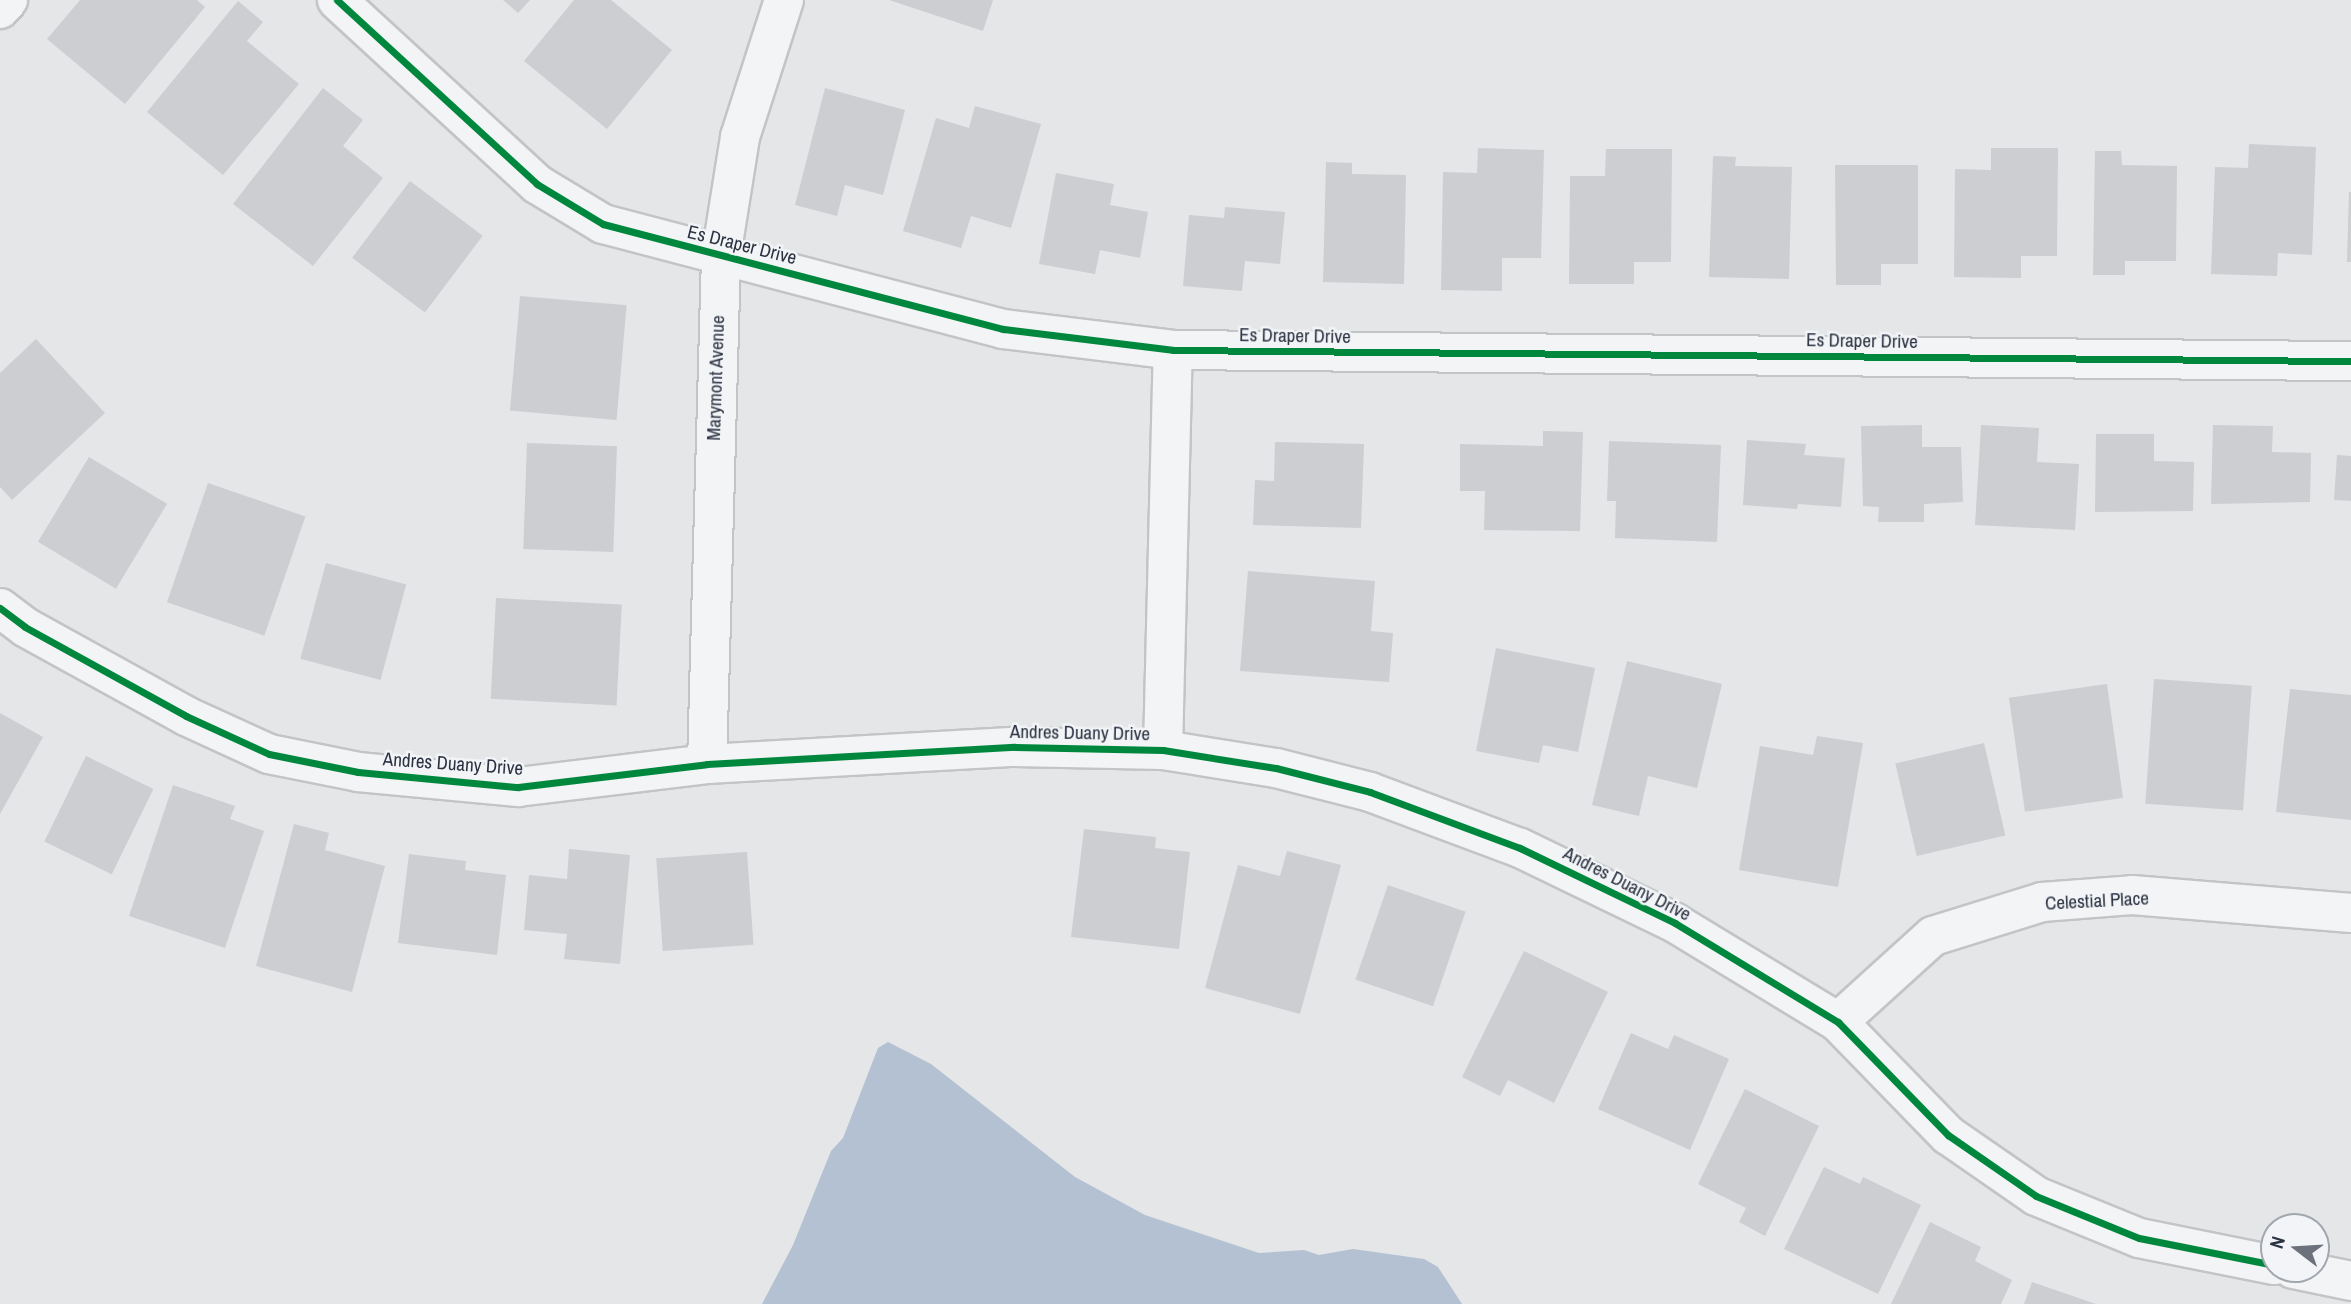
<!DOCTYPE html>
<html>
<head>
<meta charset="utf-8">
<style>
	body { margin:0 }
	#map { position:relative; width:2351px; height:1304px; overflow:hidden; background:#e4e6e8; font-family:"Archivo Narrow",sans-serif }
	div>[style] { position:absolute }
	.water>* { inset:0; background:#b4c1d2 }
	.building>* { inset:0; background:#ccced1; transform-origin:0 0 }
	.roads { filter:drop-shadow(2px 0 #c2c4c6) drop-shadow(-2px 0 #c2c4c6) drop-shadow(0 2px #c2c4c6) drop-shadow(0 -2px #c2c4c6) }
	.minor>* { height:38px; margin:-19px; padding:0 19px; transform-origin:19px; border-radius:19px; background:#f3f4f5 }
	.cycleway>* { height:7px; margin:-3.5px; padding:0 3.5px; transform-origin:3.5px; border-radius:3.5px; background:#00873e }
	span { translate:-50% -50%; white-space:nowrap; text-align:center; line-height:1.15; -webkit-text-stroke:5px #f2f4f7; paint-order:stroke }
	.street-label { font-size:19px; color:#2b3241 }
	.north { position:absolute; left:2260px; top:1213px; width:70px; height:70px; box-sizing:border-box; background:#f2f4f7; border:2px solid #a2a6ae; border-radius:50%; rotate:287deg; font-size:19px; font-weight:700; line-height:28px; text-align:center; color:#2b3241 }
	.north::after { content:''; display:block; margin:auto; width:24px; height:32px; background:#6c717b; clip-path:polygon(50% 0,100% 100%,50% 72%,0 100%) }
</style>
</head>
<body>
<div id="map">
	<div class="water">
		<i style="clip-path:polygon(888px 1042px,931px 1064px,1075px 1177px,1145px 1215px,1259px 1253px,1304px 1250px,1319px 1255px,1353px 1249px,1424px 1259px,1438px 1267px,1462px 1304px,762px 1304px,793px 1245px,831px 1151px,843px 1138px,878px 1048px)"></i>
	</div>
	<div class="building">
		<i style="clip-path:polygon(80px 0,197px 0,205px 7px,125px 104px,47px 39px)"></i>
		<i style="clip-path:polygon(503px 0,530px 0,518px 13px)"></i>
		<i style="clip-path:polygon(574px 0,611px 0,672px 50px,607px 129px,524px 61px)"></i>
		<i style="clip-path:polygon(889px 0,993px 0,983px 31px)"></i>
		<i style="clip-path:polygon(238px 1px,263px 22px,247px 41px,299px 84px,223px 175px,147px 112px)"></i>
		<i style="clip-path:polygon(323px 88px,363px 120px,343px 146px,383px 178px,313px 266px,233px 204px)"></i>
		<i style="clip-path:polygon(825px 88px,905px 110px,883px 195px,845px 185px,837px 216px,795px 205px)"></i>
		<i style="clip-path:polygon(975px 106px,1041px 124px,1011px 228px,971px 216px,961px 248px,903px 231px,936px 118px,969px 128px)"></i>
		<i style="clip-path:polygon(2249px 144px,2316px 147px,2312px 255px,2278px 253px,2277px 276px,2211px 274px,2215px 167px,2248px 168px)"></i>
		<i style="clip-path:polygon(1478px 148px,1544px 150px,1541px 258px,1502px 258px,1502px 291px,1441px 290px,1443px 172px,1477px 173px)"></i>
		<i style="clip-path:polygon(1991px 148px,2058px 148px,2057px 256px,2021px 256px,2021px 278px,1954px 277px,1955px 169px,1991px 170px)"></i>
		<i style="clip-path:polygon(1606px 149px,1672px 149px,1671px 262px,1634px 262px,1634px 284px,1569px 284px,1570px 176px,1605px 176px)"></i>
		<i style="clip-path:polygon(2095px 151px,2121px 151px,2122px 165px,2177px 166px,2176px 261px,2125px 261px,2125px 275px,2093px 275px)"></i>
		<i style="clip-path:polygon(1713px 156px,1736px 157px,1735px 166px,1792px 167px,1789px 279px,1709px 277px)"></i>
		<i style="clip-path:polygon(1326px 162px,1352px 163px,1352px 174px,1406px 175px,1404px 284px,1323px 282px)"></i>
		<i style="clip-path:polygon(1835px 165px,1918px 165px,1918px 264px,1881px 264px,1881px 285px,1836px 285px)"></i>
		<i style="clip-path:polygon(1056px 173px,1114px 184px,1110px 205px,1148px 212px,1140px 258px,1100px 250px,1095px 274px,1039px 264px)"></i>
		<i style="left:410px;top:181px;width:91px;height:96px;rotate:37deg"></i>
		<i style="clip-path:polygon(2349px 192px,2351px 192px,2351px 262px,2347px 262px)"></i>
		<i style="clip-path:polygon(1225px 207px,1285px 212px,1280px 264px,1245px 261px,1242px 291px,1183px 286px,1189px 215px,1224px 218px)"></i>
		<i style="left:520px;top:296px;width:107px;height:115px;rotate:5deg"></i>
		<i style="clip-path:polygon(36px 339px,105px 413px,12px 500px,0 487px,0 373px)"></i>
		<i style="clip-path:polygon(1922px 425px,1922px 447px,1961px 447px,1963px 502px,1924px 504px,1924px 522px,1878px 522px,1879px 507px,1863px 506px,1861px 426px)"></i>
		<i style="clip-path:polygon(1981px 425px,2039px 428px,2037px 462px,2079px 464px,2075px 530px,1975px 525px)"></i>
		<i style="clip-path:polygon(2213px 425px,2273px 426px,2272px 452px,2311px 453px,2310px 502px,2211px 504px)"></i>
		<i style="clip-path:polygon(1543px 431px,1583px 432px,1580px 531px,1484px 530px,1485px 491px,1460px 491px,1460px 444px,1543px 446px)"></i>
		<i style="clip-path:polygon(2096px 434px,2154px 434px,2154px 461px,2194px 462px,2193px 511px,2095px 512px)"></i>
		<i style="clip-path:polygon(1747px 440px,1806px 444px,1804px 455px,1845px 458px,1841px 507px,1798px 504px,1797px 509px,1743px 505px)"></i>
		<i style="clip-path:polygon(1609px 441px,1721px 445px,1717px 542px,1615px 538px,1616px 501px,1607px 501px)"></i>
		<i style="clip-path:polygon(1275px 442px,1364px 444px,1361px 528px,1253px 525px,1255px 480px,1274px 481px)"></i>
		<i style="left:527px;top:443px;width:90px;height:106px;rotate:2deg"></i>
		<i style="clip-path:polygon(2337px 455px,2351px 456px,2351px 501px,2334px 500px)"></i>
		<i style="left:89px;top:457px;width:91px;height:99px;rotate:31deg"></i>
		<i style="left:208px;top:483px;width:103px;height:126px;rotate:19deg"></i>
		<i style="left:326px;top:563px;width:83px;height:99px;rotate:15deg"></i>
		<i style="clip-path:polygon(1248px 571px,1375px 581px,1371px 631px,1393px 633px,1389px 682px,1240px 671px)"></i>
		<i style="left:496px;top:598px;width:126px;height:101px;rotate:3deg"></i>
		<i style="clip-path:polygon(1496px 648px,1595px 668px,1578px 752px,1543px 745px,1539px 763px,1476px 751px)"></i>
		<i style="clip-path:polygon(1627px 661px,1722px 684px,1697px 788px,1648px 776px,1639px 816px,1592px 805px)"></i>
		<i style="left:2154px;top:679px;width:98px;height:125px;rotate:4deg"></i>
		<i style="left:2107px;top:684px;width:115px;height:99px;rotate:82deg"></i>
		<i style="clip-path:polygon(2290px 689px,2351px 695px,2351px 820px,2276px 812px)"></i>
		<i style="clip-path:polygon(0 713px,43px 737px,0 814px)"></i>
		<i style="clip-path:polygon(1817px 736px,1863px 743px,1838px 887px,1739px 870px,1760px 746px,1813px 755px)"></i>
		<i style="left:1984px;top:743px;width:95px;height:91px;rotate:77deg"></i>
		<i style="left:86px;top:756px;width:75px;height:95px;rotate:26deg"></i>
		<i style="clip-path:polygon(173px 785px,235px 806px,230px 819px,264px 831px,225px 948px,129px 916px)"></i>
		<i style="clip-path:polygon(294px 824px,329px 833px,325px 850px,385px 866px,352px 992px,256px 966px)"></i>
		<i style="clip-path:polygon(1084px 829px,1156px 837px,1155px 848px,1190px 852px,1179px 949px,1071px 937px)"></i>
		<i style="clip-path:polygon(569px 849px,630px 855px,620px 964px,564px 959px,567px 934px,524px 930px,529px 875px,567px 879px)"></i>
		<i style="clip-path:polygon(1287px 851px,1341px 865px,1300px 1014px,1205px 988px,1238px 865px,1280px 876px)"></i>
		<i style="left:747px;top:852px;width:93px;height:91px;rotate:86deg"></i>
		<i style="clip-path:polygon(409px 854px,466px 861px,465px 870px,506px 875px,497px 955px,398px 943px)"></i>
		<i style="left:1388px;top:885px;width:82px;height:100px;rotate:19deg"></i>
		<i style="clip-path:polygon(1524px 951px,1608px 992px,1554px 1103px,1508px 1080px,1500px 1096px,1462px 1077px)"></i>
		<i style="clip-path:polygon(1631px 1033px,1668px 1049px,1674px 1035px,1729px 1059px,1690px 1150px,1598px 1109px)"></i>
		<i style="clip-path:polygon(1745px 1089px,1819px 1126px,1765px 1236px,1739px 1222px,1746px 1208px,1698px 1184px)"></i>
		<i style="clip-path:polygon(1824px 1167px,1860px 1184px,1863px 1177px,1921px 1205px,1878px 1294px,1784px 1249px)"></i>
		<i style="clip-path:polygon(1930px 1222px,1981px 1247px,1975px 1261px,2012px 1280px,2001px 1304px,1891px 1304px)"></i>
		<i style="clip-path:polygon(2032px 1282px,2096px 1304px,2024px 1304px)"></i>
	</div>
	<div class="roads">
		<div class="minor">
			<i style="left:337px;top:0;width:272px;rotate:42.6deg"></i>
			<i style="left:537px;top:184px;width:77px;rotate:31.2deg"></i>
			<i style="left:603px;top:224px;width:414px;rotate:14.7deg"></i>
			<i style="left:1003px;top:329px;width:171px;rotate:7deg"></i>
			<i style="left:1173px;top:350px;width:1178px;rotate:0.54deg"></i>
			<i style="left:0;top:9px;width:12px;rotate:-48deg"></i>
			<i style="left:0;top:608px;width:31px;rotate:37deg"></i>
			<i style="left:25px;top:627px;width:184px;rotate:28.9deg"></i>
			<i style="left:186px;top:716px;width:91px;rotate:24.6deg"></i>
			<i style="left:269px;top:754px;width:91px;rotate:11.4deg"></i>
			<i style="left:358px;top:772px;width:161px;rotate:5.4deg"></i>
			<i style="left:518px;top:787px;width:190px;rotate:-6.9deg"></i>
			<i style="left:707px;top:764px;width:308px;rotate:-3.2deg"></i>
			<i style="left:1015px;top:747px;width:148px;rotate:1.2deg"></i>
			<i style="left:1163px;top:750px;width:114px;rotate:9.1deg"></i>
			<i style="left:1276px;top:768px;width:97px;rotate:14.3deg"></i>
			<i style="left:1370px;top:792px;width:160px;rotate:20.5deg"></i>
			<i style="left:1520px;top:848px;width:172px;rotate:25.8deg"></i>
			<i style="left:1675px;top:923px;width:191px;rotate:31.3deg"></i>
			<i style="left:1838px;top:1022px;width:158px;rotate:45.8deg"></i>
			<i style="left:1948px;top:1135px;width:107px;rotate:34.7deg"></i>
			<i style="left:2036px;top:1196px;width:111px;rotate:22.2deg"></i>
			<i style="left:2139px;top:1238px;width:138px;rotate:11.3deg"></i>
			<i style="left:1163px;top:750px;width:400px;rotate:-88.6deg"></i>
			<i style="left:707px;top:764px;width:508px;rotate:-88.42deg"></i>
			<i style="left:721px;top:256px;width:121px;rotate:-80.9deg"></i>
			<i style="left:740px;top:137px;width:144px;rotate:-72.2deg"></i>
			<i style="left:1838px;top:1022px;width:128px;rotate:-42.2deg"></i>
			<i style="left:1933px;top:936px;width:114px;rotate:-17.3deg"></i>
			<i style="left:2042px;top:902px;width:90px;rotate:-4.4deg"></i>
			<i style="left:2132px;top:895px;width:220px;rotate:4.7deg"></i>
			<i style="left:2293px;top:1269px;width:59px;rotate:11.7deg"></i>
		</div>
	</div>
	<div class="cycleway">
		<i style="left:337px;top:0;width:272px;rotate:42.6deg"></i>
		<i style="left:537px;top:184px;width:77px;rotate:31.2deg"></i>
		<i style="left:603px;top:224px;width:414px;rotate:14.7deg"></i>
		<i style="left:1003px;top:329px;width:171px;rotate:7deg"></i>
		<i style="left:1173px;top:350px;width:1178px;rotate:0.54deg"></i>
		<i style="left:0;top:608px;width:31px;rotate:37deg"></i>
		<i style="left:25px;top:627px;width:184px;rotate:28.9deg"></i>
		<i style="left:186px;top:716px;width:91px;rotate:24.6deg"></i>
		<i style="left:269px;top:754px;width:91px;rotate:11.4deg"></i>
		<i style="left:358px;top:772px;width:161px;rotate:5.4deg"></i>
		<i style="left:518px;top:787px;width:190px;rotate:-6.9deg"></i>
		<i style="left:707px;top:764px;width:308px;rotate:-3.2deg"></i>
		<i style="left:1015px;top:747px;width:148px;rotate:1.2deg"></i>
		<i style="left:1163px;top:750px;width:114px;rotate:9.1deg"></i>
		<i style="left:1276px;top:768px;width:97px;rotate:14.3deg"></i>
		<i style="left:1370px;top:792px;width:160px;rotate:20.5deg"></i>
		<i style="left:1520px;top:848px;width:172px;rotate:25.8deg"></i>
		<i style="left:1675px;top:923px;width:191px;rotate:31.3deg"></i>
		<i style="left:1838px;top:1022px;width:158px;rotate:45.8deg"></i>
		<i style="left:1948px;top:1135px;width:107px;rotate:34.7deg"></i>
		<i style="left:2036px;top:1196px;width:111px;rotate:22.2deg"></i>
		<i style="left:2139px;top:1238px;width:138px;rotate:11.3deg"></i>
	</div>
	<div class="street-label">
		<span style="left:742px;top:245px;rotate:14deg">Es Draper Drive</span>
		<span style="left:1295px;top:336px;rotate:1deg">Es Draper Drive</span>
		<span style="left:1862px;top:341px;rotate:1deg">Es Draper Drive</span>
		<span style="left:716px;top:378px;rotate:-88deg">Marymont Avenue</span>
		<span style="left:1080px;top:733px;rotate:1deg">Andres Duany Drive</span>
		<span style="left:453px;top:764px;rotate:4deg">Andres Duany Drive</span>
		<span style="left:1627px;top:884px;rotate:27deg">Andres Duany Drive</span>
		<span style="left:2097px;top:901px;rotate:-3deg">Celestial Place</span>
	</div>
	<div class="north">N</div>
</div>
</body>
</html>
